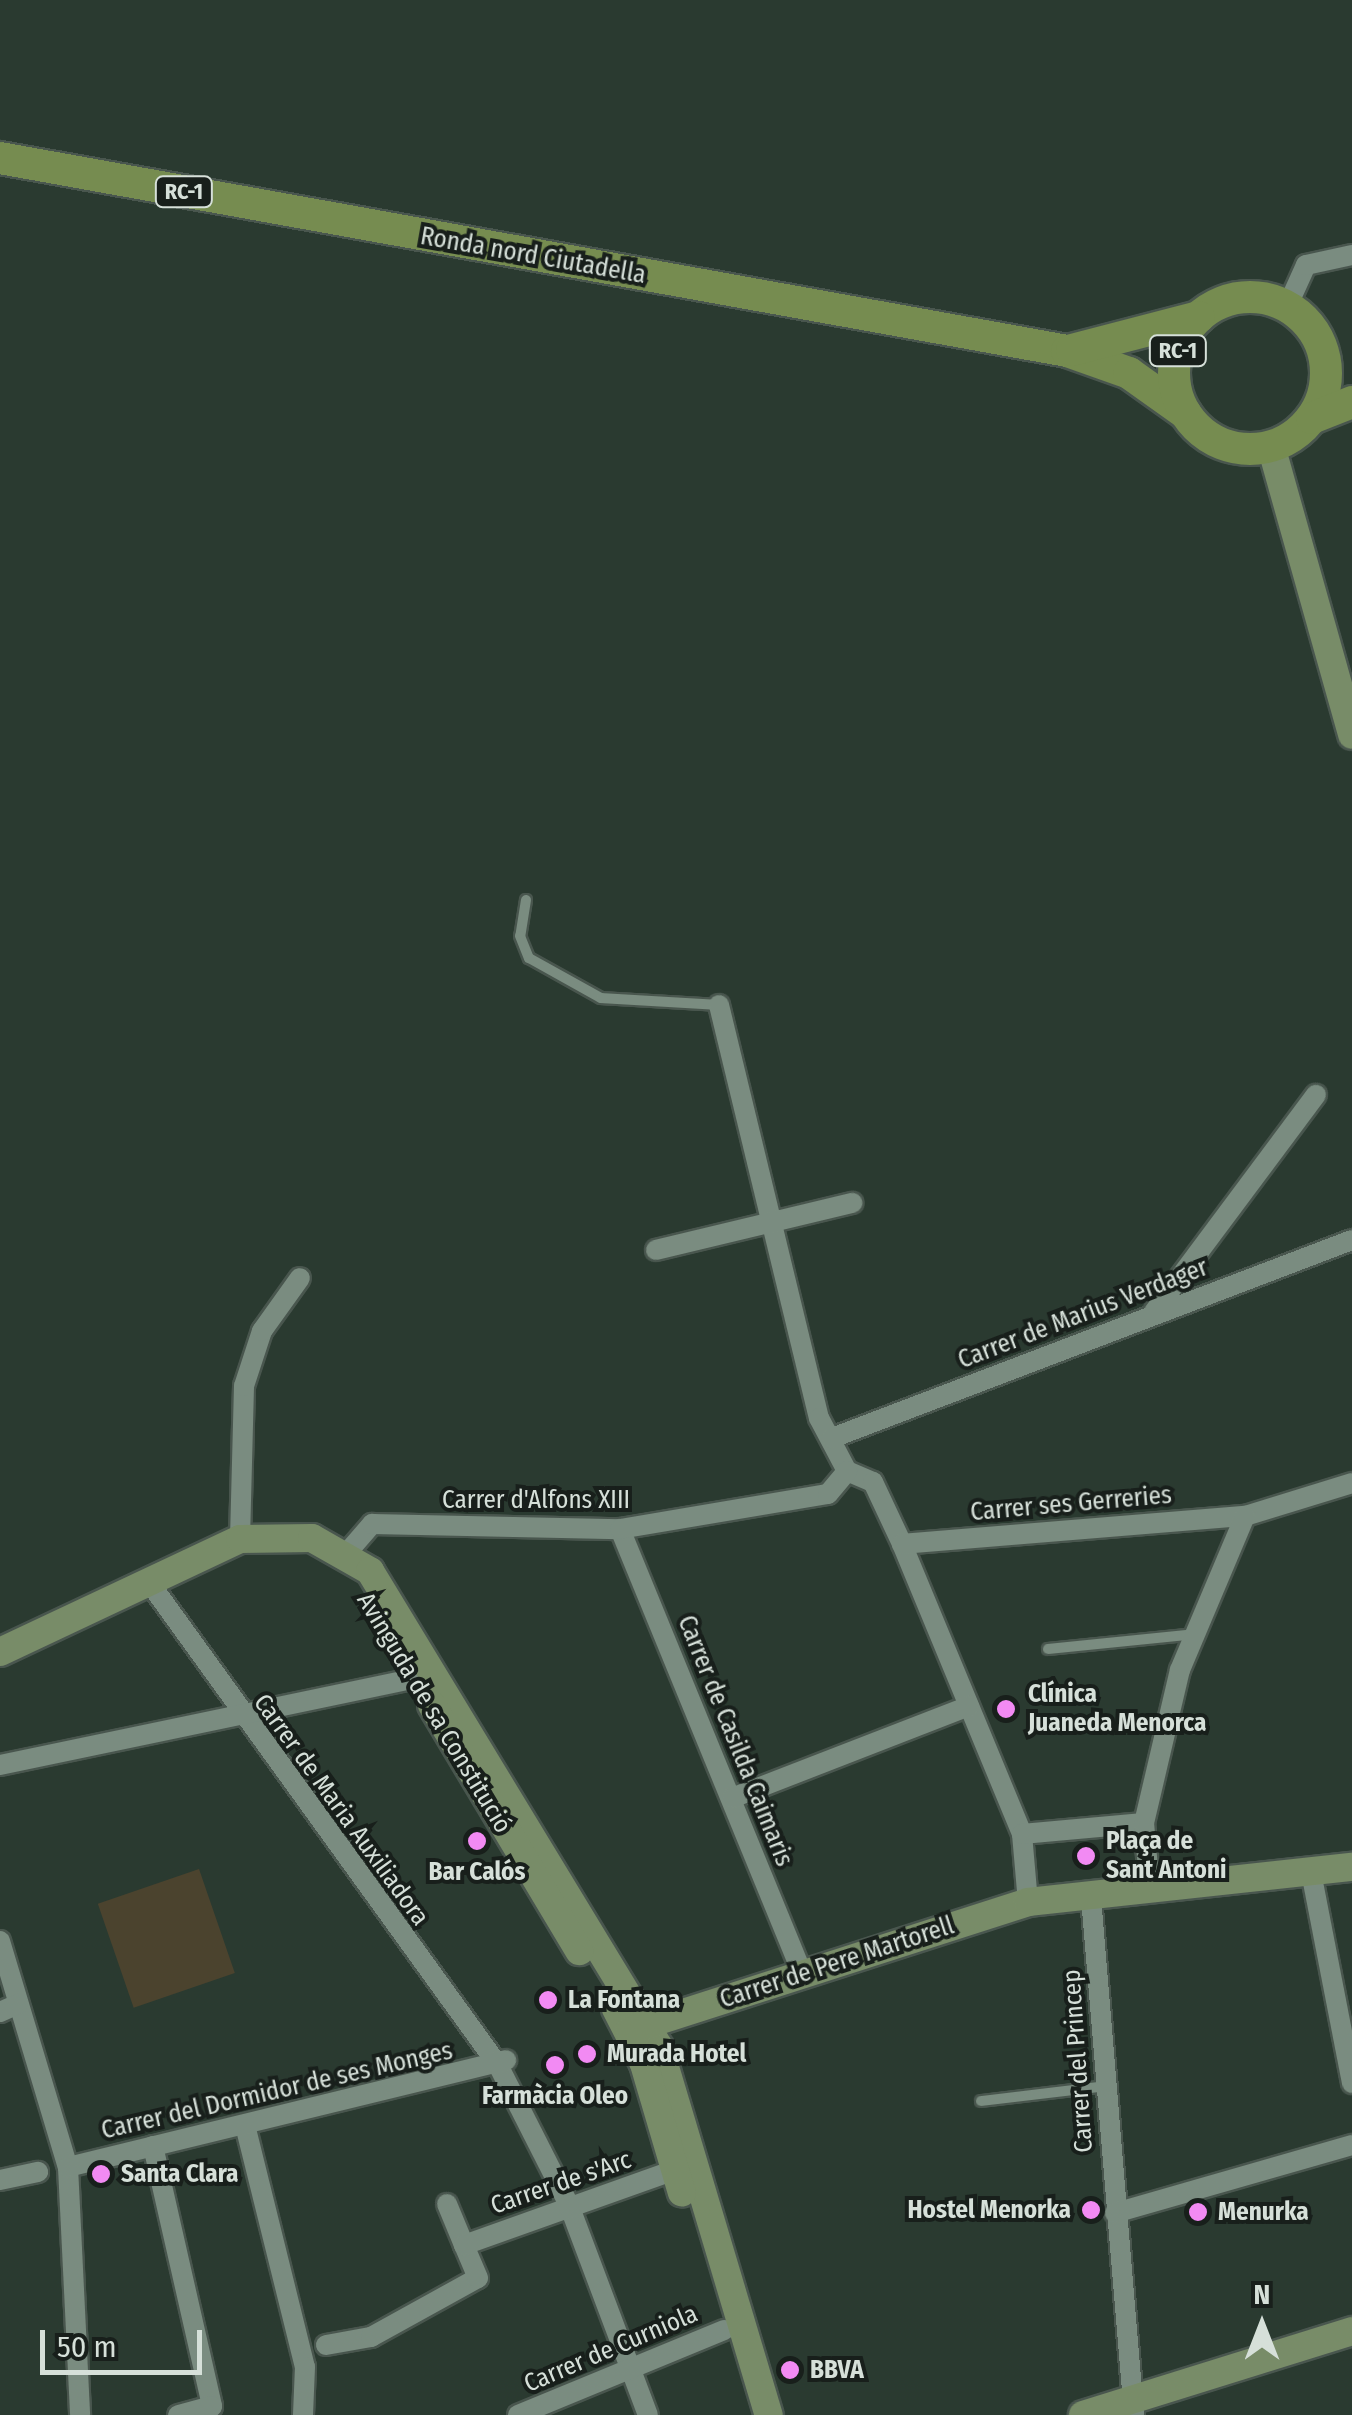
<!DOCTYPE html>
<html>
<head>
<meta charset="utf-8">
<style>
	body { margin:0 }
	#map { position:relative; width:1352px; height:2415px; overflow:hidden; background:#2a3a30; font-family:"Fira Sans Condensed",sans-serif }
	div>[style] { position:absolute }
	.green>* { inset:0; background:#4b432e; transform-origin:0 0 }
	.roads { filter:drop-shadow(2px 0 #49564e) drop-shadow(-2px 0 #49564e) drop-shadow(0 2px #49564e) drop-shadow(0 -2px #49564e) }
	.lane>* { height:10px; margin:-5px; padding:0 5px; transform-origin:5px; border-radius:5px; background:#7a8c80 }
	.street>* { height:20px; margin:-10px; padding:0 10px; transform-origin:10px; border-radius:10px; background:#7a8c80 }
	.secondary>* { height:28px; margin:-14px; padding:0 14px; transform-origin:14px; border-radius:14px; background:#788c68 }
	.primary>* { height:32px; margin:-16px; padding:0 16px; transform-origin:16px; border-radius:16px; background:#768c50 }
	.primary>.ring { margin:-16px; padding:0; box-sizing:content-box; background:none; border:32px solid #768c50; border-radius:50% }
	.dots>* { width:28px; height:28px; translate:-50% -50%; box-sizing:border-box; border:5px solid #181f1b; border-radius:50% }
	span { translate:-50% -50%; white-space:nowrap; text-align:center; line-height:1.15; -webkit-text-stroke:8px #181f1b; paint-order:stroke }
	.shield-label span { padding:2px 8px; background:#181f1b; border:2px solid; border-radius:8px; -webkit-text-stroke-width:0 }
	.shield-label { font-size:22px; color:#d6e0d9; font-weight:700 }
	.street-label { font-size:25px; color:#d6e0d9 }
	.poi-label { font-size:25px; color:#d6e0d9; font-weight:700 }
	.left { translate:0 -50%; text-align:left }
	.right { translate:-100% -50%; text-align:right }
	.north { position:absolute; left:1212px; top:2275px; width:100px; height:100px; -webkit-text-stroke:8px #181f1b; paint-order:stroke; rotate:0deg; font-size:28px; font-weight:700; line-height:40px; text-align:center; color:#d6e0d9 }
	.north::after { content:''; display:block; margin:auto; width:35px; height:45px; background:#d6e0d9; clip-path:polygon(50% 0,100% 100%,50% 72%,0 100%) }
	.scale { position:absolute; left:40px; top:2330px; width:162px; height:45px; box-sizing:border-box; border:5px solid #d6e0d9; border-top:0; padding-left:12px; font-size:30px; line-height:35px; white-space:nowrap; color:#d6e0d9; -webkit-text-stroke:8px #181f1b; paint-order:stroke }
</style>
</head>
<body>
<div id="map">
	<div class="green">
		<i style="left:199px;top:1869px;width:110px;height:107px;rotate:71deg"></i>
	</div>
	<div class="roads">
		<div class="lane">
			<i style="left:526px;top:900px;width:36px;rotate:99deg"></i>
			<i style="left:520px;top:936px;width:24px;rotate:68deg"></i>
			<i style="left:529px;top:958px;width:82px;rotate:29.1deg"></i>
			<i style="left:601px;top:998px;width:118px;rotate:3.4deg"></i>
			<i style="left:1048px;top:1649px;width:149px;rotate:-5.8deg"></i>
			<i style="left:981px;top:2101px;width:126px;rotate:-6.8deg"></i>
		</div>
		<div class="street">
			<i style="left:1287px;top:307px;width:46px;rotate:-65.7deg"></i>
			<i style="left:1306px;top:265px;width:47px;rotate:-12.3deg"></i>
			<i style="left:719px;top:1005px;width:425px;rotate:76.4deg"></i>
			<i style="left:819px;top:1418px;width:60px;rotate:62.2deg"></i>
			<i style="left:847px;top:1471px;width:28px;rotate:23deg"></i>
			<i style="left:873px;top:1482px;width:68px;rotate:64.9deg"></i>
			<i style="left:902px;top:1544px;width:314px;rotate:67.5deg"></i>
			<i style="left:1022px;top:1834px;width:68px;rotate:85deg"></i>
			<i style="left:656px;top:1250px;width:202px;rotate:-13.5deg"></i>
			<i style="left:1154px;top:1312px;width:271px;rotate:-53.3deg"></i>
			<i style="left:832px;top:1438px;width:556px;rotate:-20.85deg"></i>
			<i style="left:620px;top:1529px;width:479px;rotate:67.7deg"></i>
			<i style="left:240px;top:1539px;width:153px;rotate:-88.5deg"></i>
			<i style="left:244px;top:1386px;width:58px;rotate:-71.9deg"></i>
			<i style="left:262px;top:1331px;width:65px;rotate:-54.4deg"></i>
			<i style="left:902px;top:1544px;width:344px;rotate:-4.7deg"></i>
			<i style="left:1245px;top:1516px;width:112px;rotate:-17.1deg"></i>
			<i style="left:346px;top:1554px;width:40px;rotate:-49deg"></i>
			<i style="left:372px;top:1524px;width:248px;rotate:1.2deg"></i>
			<i style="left:620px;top:1529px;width:211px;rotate:-9.6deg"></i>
			<i style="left:828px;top:1494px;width:30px;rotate:-50deg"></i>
			<i style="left:149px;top:1582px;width:596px;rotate:54.15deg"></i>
			<i style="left:498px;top:2065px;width:157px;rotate:63.1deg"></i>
			<i style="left:569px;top:2205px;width:224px;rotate:69.4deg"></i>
			<i style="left:0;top:1765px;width:427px;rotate:-11.8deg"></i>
			<i style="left:418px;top:1678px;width:26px;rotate:51deg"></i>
			<i style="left:732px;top:1798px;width:254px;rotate:-21.2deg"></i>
			<i style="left:1022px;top:1834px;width:122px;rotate:-5.2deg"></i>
			<i style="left:1311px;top:1872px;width:215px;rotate:79deg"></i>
			<i style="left:1150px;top:1891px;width:68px;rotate:-95deg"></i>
			<i style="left:1144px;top:1823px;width:157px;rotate:-76.8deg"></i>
			<i style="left:1180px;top:1670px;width:167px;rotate:-67.1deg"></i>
			<i style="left:1091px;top:1897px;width:520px;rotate:85.25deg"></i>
			<i style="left:0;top:1941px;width:236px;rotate:73.3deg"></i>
			<i style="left:68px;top:2167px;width:248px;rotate:87.2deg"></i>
			<i style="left:0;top:2012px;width:20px;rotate:-24deg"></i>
			<i style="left:245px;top:2125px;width:249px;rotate:76.1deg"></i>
			<i style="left:305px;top:2367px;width:48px;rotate:92.4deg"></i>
			<i style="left:153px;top:2146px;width:267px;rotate:77.2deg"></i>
			<i style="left:212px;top:2406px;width:35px;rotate:165deg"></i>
			<i style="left:68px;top:2167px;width:451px;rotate:-13.7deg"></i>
			<i style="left:0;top:2180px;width:39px;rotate:-12deg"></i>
			<i style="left:447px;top:2204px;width:44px;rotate:67.5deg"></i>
			<i style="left:1115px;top:2213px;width:247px;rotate:-16deg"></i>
			<i style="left:326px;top:2345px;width:46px;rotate:-10.1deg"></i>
			<i style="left:371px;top:2337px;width:122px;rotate:-28.9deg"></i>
			<i style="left:478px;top:2278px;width:36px;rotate:-113deg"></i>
			<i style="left:464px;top:2245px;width:224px;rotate:-19.6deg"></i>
			<i style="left:518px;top:2415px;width:223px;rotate:-22.4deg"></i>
		</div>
		<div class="secondary">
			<i style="left:1271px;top:446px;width:300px;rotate:74.3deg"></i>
			<i style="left:0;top:1652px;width:265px;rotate:-25.2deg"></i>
			<i style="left:240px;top:1539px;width:72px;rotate:-0.8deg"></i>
			<i style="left:312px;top:1538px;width:67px;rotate:29.6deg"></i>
			<i style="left:370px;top:1571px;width:557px;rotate:58.74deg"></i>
			<i style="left:659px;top:2047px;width:384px;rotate:73.4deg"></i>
			<i style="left:432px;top:1705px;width:287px;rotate:59.1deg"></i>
			<i style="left:616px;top:2009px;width:62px;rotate:63deg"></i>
			<i style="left:644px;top:2064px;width:134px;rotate:73.6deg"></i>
			<i style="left:630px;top:2030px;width:418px;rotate:-17.8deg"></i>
			<i style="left:1028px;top:1902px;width:326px;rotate:-6.2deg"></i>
			<i style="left:1083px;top:2415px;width:282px;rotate:-17.3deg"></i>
		</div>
		<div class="primary">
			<i style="left:0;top:158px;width:1084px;rotate:10.25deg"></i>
			<i style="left:1067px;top:351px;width:66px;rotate:19.5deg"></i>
			<i style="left:1129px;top:373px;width:69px;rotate:35.5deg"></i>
			<i class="ring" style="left:1174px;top:297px;width:120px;height:120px"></i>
			<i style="left:1072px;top:350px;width:131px;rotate:-14.6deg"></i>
			<i style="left:1312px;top:418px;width:43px;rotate:-21.8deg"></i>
		</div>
	</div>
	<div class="dots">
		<i style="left:1006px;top:1709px;background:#f28af3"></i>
		<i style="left:477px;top:1841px;background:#f28af3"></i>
		<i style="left:1086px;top:1856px;background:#f28af3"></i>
		<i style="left:548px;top:2000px;background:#f28af3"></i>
		<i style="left:587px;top:2054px;background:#f28af3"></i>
		<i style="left:555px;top:2065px;background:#f28af3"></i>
		<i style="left:101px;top:2174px;background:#f28af3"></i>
		<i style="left:1091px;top:2210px;background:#f28af3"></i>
		<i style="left:1198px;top:2212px;background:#f28af3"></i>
		<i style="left:790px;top:2370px;background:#f28af3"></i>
	</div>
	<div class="shield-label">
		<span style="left:184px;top:192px">RC-1</span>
		<span style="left:1178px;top:351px">RC-1</span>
	</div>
	<div class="street-label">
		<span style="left:533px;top:256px;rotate:10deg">Ronda nord Ciutadella</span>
		<span style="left:1083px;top:1314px;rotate:-21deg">Carrer de Marius Verdager</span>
		<span style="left:536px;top:1500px">Carrer d'Alfons XIII</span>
		<span style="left:1071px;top:1504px;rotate:-5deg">Carrer ses Gerreries</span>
		<span style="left:434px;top:1713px;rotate:59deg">Avinguda de sa Constitució</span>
		<span style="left:735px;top:1741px;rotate:68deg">Carrer de Casilda Caimaris</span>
		<span style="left:341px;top:1810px;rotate:54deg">Carrer de Maria Auxiliadora</span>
		<span style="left:837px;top:1963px;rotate:-18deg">Carrer de Pere Martorell</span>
		<span style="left:1078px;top:2061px;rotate:-94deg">Carrer del Princep</span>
		<span style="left:277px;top:2091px;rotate:-13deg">Carrer del Dormidor de ses Monges</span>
		<span style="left:561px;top:2183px;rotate:-19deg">Carrer de s'Arc</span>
		<span style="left:611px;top:2349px;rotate:-23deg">Carrer de Curniola</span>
	</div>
	<div class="poi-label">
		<span class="left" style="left:1028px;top:1709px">Clínica<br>Juaneda Menorca</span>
		<span class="left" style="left:1106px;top:1856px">Plaça de<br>Sant Antoni</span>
		<span style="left:477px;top:1872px">Bar Calós</span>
		<span class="left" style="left:568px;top:2000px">La Fontana</span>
		<span class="left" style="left:607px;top:2054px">Murada Hotel</span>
		<span style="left:555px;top:2096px">Farmàcia Oleo</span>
		<span class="left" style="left:121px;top:2174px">Santa Clara</span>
		<span class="right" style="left:1071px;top:2210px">Hostel Menorka</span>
		<span class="left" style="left:1218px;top:2212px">Menurka</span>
		<span class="left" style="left:810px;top:2370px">BBVA</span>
	</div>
	<div class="north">N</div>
	<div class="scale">50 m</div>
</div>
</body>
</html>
